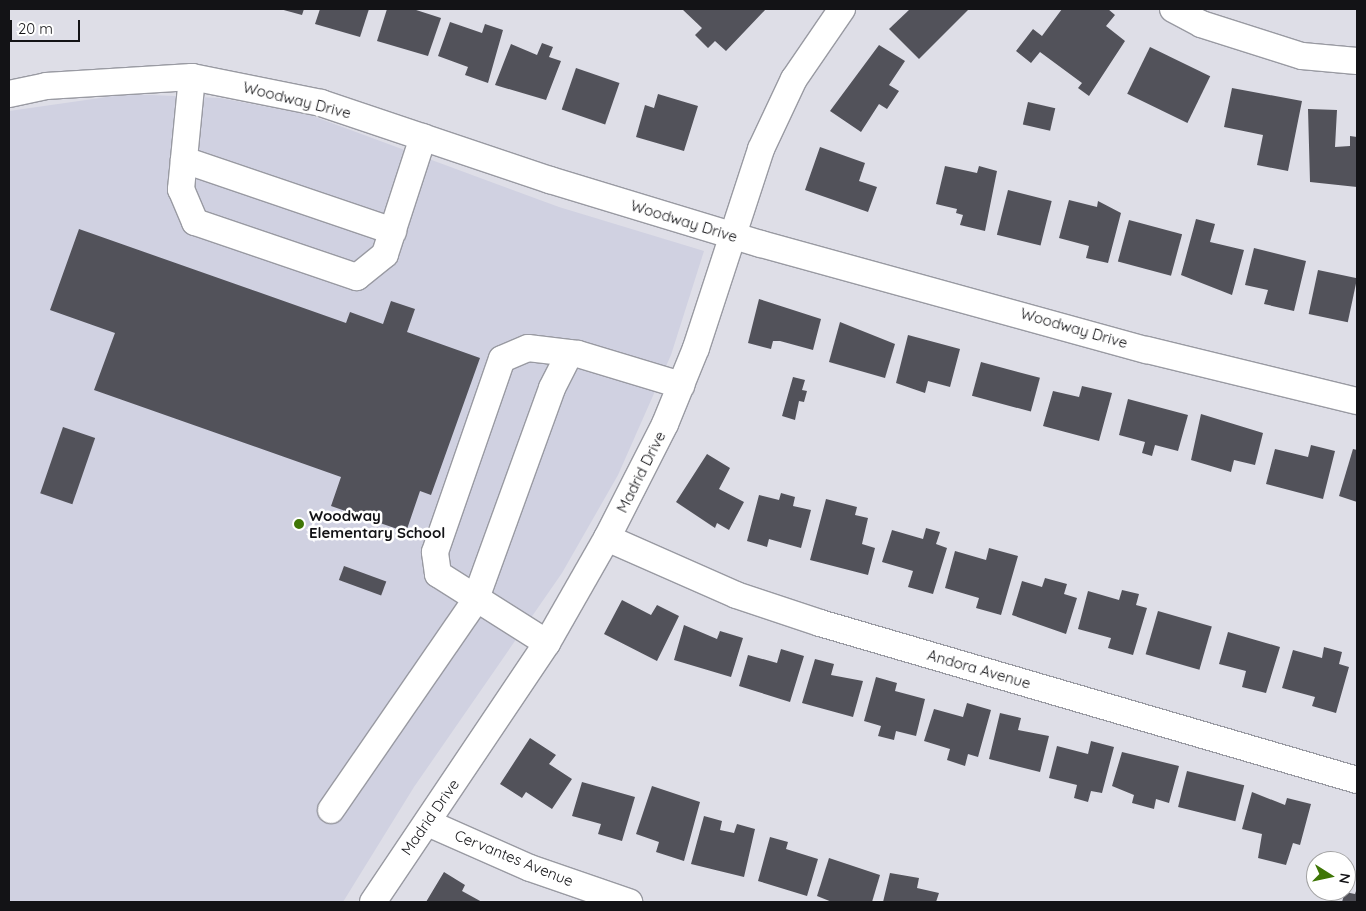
<!DOCTYPE html>
<html>
<head>
<meta charset="utf-8">
<style>
	body { margin:0 }
	#map { position:relative; width:1366px; height:911px; overflow:hidden; background:#dedee7; font-family:Quicksand,sans-serif }
	div>[style] { position:absolute }
	.built>* { inset:0; background:#d0d1e1 }
	.building>* { inset:0; background:#52525a; transform-origin:0 0 }
	.roads { filter:drop-shadow(1px 0 #999aa2) drop-shadow(-1px 0 #999aa2) drop-shadow(0 1px #999aa2) drop-shadow(0 -1px #999aa2) }
	.minor>* { height:26px; margin:-13px; padding:0 13px; transform-origin:13px; border-radius:13px; background:#fff }
	.dots>* { width:14px; height:14px; translate:-50% -50%; box-sizing:border-box; border:2px solid #fff; border-radius:50% }
	span { translate:-50% -50%; white-space:nowrap; text-align:center; line-height:1.15; -webkit-text-stroke:5px #fff; paint-order:stroke }
	.street-label { font-size:15px; color:#131316 }
	.poi-label { font-size:15px; color:#131316; font-weight:700 }
	.left { translate:0 -50%; text-align:left }
	.frame { position:absolute; inset:0; border:10px solid #131316; pointer-events:none }
	.north { position:absolute; left:1306px; top:851px; width:50px; height:50px; box-sizing:border-box; background:#fff; border:1px solid #a1a1a2; border-radius:50%; rotate:100deg; font-size:14px; font-weight:700; line-height:20px; text-align:center; color:#131316 }
	.north::after { content:''; display:block; margin:auto; width:18px; height:22px; background:#3f7606; clip-path:polygon(50% 0,100% 100%,50% 72%,0 100%) }
	.scale { position:absolute; left:10px; top:20px; width:70px; height:22px; box-sizing:border-box; border:2px solid #131316; border-top:0; padding-left:6px; font-size:15px; line-height:18px; white-space:nowrap; color:#131316; -webkit-text-stroke:4px #fff; paint-order:stroke }
</style>
</head>
<body>
<div id="map">
	<div class="built">
		<i style="clip-path:polygon(128px 94px,220px 98px,310px 115px,559px 207px,704px 251px,671px 355px,618px 475px,562px 573px,414px 787px,343px 902px,9px 902px,9px 111px)"></i>
	</div>
	<div class="building">
		<i style="clip-path:polygon(280px 9px,304px 9px,302px 15px)"></i>
		<i style="clip-path:polygon(320px 9px,369px 9px,360px 37px,315px 24px)"></i>
		<i style="clip-path:polygon(387px 9px,413px 9px,441px 18px,428px 56px,377px 41px)"></i>
		<i style="clip-path:polygon(682px 9px,766px 9px,726px 51px,715px 41px,708px 48px,695px 35px,702px 28px)"></i>
		<i style="clip-path:polygon(910px 9px,969px 9px,919px 59px,889px 29px)"></i>
		<i style="clip-path:polygon(1062px 9px,1108px 9px,1115px 15px,1106px 26px,1125px 41px,1089px 96px,1078px 88px,1082px 83px,1040px 52px,1031px 63px,1016px 51px,1033px 29px,1042px 36px)"></i>
		<i style="clip-path:polygon(450px 22px,482px 33px,485px 24px,503px 30px,488px 83px,465px 75px,468px 67px,438px 56px)"></i>
		<i style="clip-path:polygon(542px 43px,553px 47px,549px 57px,561px 61px,546px 100px,495px 85px,511px 44px,537px 55px)"></i>
		<i style="clip-path:polygon(879px 45px,905px 61px,889px 85px,899px 91px,887px 109px,879px 104px,861px 132px,830px 111px)"></i>
		<i style="left:1150px;top:47px;width:67px;height:52px;rotate:26deg"></i>
		<i style="left:576px;top:68px;width:46px;height:44px;rotate:19deg"></i>
		<i style="clip-path:polygon(1232px 88px,1302px 101px,1288px 171px,1257px 165px,1263px 135px,1224px 127px)"></i>
		<i style="clip-path:polygon(658px 94px,698px 106px,684px 151px,636px 137px,645px 105px,654px 108px)"></i>
		<i style="left:1028px;top:102px;width:28px;height:23px;rotate:13deg"></i>
		<i style="clip-path:polygon(1308px 109px,1337px 110px,1335px 147px,1350px 146px,1350px 136px,1357px 137px,1357px 187px,1310px 182px)"></i>
		<i style="clip-path:polygon(820px 147px,865px 163px,859px 181px,877px 187px,868px 212px,805px 190px)"></i>
		<i style="clip-path:polygon(945px 166px,977px 173px,979px 166px,997px 171px,985px 231px,960px 225px,963px 215px,956px 213px,957px 209px,936px 204px)"></i>
		<i style="left:1008px;top:190px;width:45px;height:46px;rotate:14deg"></i>
		<i style="clip-path:polygon(1069px 200px,1097px 207px,1098px 201px,1121px 213px,1108px 263px,1086px 258px,1089px 246px,1059px 238px)"></i>
		<i style="clip-path:polygon(1196px 219px,1215px 224px,1210px 242px,1244px 250px,1232px 295px,1181px 275px)"></i>
		<i style="left:1129px;top:220px;width:55px;height:43px;rotate:15deg"></i>
		<i style="clip-path:polygon(79px 229px,346px 323px,350px 312px,383px 324px,391px 301px,415px 309px,407px 332px,480px 358px,431px 495px,420px 491px,406px 532px,331px 506px,341px 477px,94px 390px,115px 333px,50px 310px)"></i>
		<i style="clip-path:polygon(1254px 248px,1306px 261px,1294px 311px,1264px 304px,1268px 290px,1245px 285px)"></i>
		<i style="left:1318px;top:270px;width:40px;height:45px;rotate:12deg"></i>
		<i style="clip-path:polygon(759px 299px,821px 319px,813px 350px,780px 341px,773px 341px,771px 349px,748px 343px)"></i>
		<i style="clip-path:polygon(840px 322px,895px 344px,885px 378px,829px 362px)"></i>
		<i style="clip-path:polygon(908px 335px,960px 349px,950px 387px,928px 381px,925px 393px,896px 383px)"></i>
		<i style="left:981px;top:362px;width:61px;height:35px;rotate:15deg"></i>
		<i style="clip-path:polygon(793px 377px,805px 380px,802px 390px,807px 391px,804px 402px,799px 401px,795px 420px,782px 416px)"></i>
		<i style="clip-path:polygon(1082px 386px,1112px 393px,1099px 441px,1043px 426px,1053px 391px,1079px 397px)"></i>
		<i style="clip-path:polygon(1128px 399px,1188px 415px,1178px 451px,1155px 445px,1152px 456px,1142px 453px,1145px 442px,1119px 435px)"></i>
		<i style="clip-path:polygon(1201px 414px,1263px 433px,1255px 465px,1234px 460px,1231px 472px,1191px 460px)"></i>
		<i style="left:63px;top:427px;width:34px;height:70px;rotate:19deg"></i>
		<i style="clip-path:polygon(1311px 445px,1335px 451px,1323px 499px,1266px 484px,1275px 449px,1308px 457px)"></i>
		<i style="clip-path:polygon(1353px 449px,1357px 450px,1357px 502px,1339px 496px)"></i>
		<i style="clip-path:polygon(707px 454px,730px 468px,719px 489px,744px 502px,729px 530px,717px 523px,715px 528px,676px 502px)"></i>
		<i style="clip-path:polygon(781px 493px,795px 497px,793px 506px,811px 510px,801px 548px,769px 539px,767px 547px,747px 541px,759px 495px,779px 500px)"></i>
		<i style="clip-path:polygon(826px 499px,857px 507px,855px 515px,868px 518px,862px 544px,875px 548px,868px 575px,810px 560px)"></i>
		<i style="clip-path:polygon(926px 528px,940px 532px,936px 544px,947px 548px,933px 594px,908px 587px,913px 571px,882px 562px,892px 530px,923px 539px)"></i>
		<i style="clip-path:polygon(989px 548px,1018px 556px,1001px 615px,976px 608px,979px 598px,945px 588px,955px 551px,986px 560px)"></i>
		<i style="left:344px;top:566px;width:45px;height:15px;rotate:20deg"></i>
		<i style="clip-path:polygon(1045px 578px,1067px 584px,1064px 594px,1077px 598px,1066px 634px,1012px 615px,1022px 581px,1042px 587px)"></i>
		<i style="clip-path:polygon(1122px 590px,1139px 594px,1136px 605px,1147px 608px,1133px 655px,1108px 648px,1111px 638px,1078px 629px,1088px 591px,1119px 600px)"></i>
		<i style="clip-path:polygon(622px 600px,651px 615px,657px 605px,679px 616px,657px 661px,604px 634px)"></i>
		<i style="left:1158px;top:611px;width:56px;height:45px;rotate:16deg"></i>
		<i style="clip-path:polygon(684px 625px,717px 639px,720px 631px,743px 638px,731px 677px,674px 660px)"></i>
		<i style="clip-path:polygon(1228px 632px,1280px 647px,1266px 693px,1242px 687px,1246px 671px,1219px 664px)"></i>
		<i style="clip-path:polygon(1324px 647px,1342px 652px,1339px 664px,1349px 667px,1336px 713px,1312px 706px,1315px 697px,1282px 688px,1293px 650px,1322px 658px)"></i>
		<i style="clip-path:polygon(781px 649px,804px 656px,790px 702px,739px 686px,748px 655px,777px 663px)"></i>
		<i style="clip-path:polygon(815px 659px,834px 664px,831px 675px,863px 681px,853px 717px,802px 703px)"></i>
		<i style="clip-path:polygon(876px 677px,897px 683px,895px 691px,925px 699px,916px 736px,896px 731px,894px 740px,878px 736px,881px 726px,864px 721px)"></i>
		<i style="clip-path:polygon(967px 703px,991px 710px,978px 757px,968px 754px,965px 766px,947px 760px,950px 749px,924px 741px,934px 709px,963px 717px)"></i>
		<i style="clip-path:polygon(1000px 713px,1021px 718px,1018px 730px,1049px 736px,1040px 772px,989px 759px)"></i>
		<i style="clip-path:polygon(530px 738px,556px 755px,549px 764px,572px 779px,552px 809px,526px 792px,522px 798px,500px 784px)"></i>
		<i style="clip-path:polygon(1091px 741px,1114px 747px,1102px 793px,1091px 791px,1088px 802px,1074px 798px,1077px 785px,1049px 778px,1057px 746px,1088px 754px)"></i>
		<i style="clip-path:polygon(1122px 752px,1179px 766px,1169px 803px,1156px 799px,1154px 809px,1132px 803px,1134px 795px,1112px 786px)"></i>
		<i style="left:1187px;top:771px;width:59px;height:37px;rotate:14deg"></i>
		<i style="clip-path:polygon(582px 782px,635px 797px,622px 841px,598px 834px,601px 824px,572px 816px)"></i>
		<i style="clip-path:polygon(652px 786px,700px 802px,684px 861px,656px 852px,659px 842px,636px 834px)"></i>
		<i style="clip-path:polygon(1252px 792px,1285px 805px,1287px 798px,1311px 804px,1300px 845px,1293px 843px,1286px 865px,1258px 858px,1262px 834px,1242px 829px)"></i>
		<i style="clip-path:polygon(704px 816px,722px 821px,720px 830px,734px 833px,737px 824px,755px 829px,744px 877px,691px 864px)"></i>
		<i style="clip-path:polygon(770px 837px,788px 842px,786px 849px,818px 859px,807px 896px,758px 881px)"></i>
		<i style="clip-path:polygon(829px 858px,880px 875px,872px 902px,832px 902px,817px 896px)"></i>
		<i style="clip-path:polygon(444px 872px,465px 885px,462px 891px,482px 902px,426px 902px)"></i>
		<i style="clip-path:polygon(890px 873px,919px 878px,917px 888px,939px 893px,936px 902px,883px 902px)"></i>
		<i style="clip-path:polygon(1357px 888px,1357px 902px,1342px 902px,1345px 892px,1355px 894px)"></i>
	</div>
	<div class="roads">
		<div class="minor">
			<i style="left:1173px;top:9px;width:32px;rotate:28deg"></i>
			<i style="left:1201px;top:24px;width:106px;rotate:17.6deg"></i>
			<i style="left:1302px;top:56px;width:55px;rotate:5.2deg"></i>
			<i style="left:192px;top:77px;width:113px;rotate:95.6deg"></i>
			<i style="left:181px;top:189px;width:36px;rotate:67deg"></i>
			<i style="left:195px;top:222px;width:171px;rotate:18.8deg"></i>
			<i style="left:357px;top:277px;width:36px;rotate:-39deg"></i>
			<i style="left:385px;top:254px;width:123px;rotate:-72deg"></i>
			<i style="left:9px;top:94px;width:38px;rotate:-12deg"></i>
			<i style="left:46px;top:86px;width:146px;rotate:-3.5deg"></i>
			<i style="left:192px;top:77px;width:132px;rotate:11.4deg"></i>
			<i style="left:321px;top:103px;width:242px;rotate:18.6deg"></i>
			<i style="left:550px;top:180px;width:220px;rotate:16.9deg"></i>
			<i style="left:761px;top:244px;width:400px;rotate:15.4deg"></i>
			<i style="left:1147px;top:350px;width:216px;rotate:13.7deg"></i>
			<i style="left:184px;top:160px;width:221px;rotate:18.8deg"></i>
			<i style="left:607px;top:538px;width:141px;rotate:23.8deg"></i>
			<i style="left:736px;top:595px;width:89px;rotate:18.4deg"></i>
			<i style="left:820px;top:623px;width:559px;rotate:16.3deg"></i>
			<i style="left:547px;top:643px;width:129px;rotate:-147.7deg"></i>
			<i style="left:438px;top:574px;width:22px;rotate:-98deg"></i>
			<i style="left:435px;top:552px;width:204px;rotate:-70.9deg"></i>
			<i style="left:502px;top:359px;width:28px;rotate:-23deg"></i>
			<i style="left:528px;top:348px;width:50px;rotate:6.8deg"></i>
			<i style="left:578px;top:354px;width:108px;rotate:16.8deg"></i>
			<i style="left:331px;top:810px;width:254px;rotate:-55.4deg"></i>
			<i style="left:475px;top:601px;width:226px;rotate:-70.1deg"></i>
			<i style="left:552px;top:388px;width:39px;rotate:-63deg"></i>
			<i style="left:428px;top:823px;width:111px;rotate:23.8deg"></i>
			<i style="left:530px;top:868px;width:105px;rotate:19deg"></i>
			<i style="left:373px;top:902px;width:312px;rotate:-56.1deg"></i>
			<i style="left:547px;top:643px;width:121px;rotate:-60.3deg"></i>
			<i style="left:607px;top:538px;width:128px;rotate:-63deg"></i>
			<i style="left:665px;top:424px;width:82px;rotate:-67.8deg"></i>
			<i style="left:696px;top:348px;width:209px;rotate:-71.9deg"></i>
			<i style="left:761px;top:149px;width:77px;rotate:-64.8deg"></i>
			<i style="left:794px;top:79px;width:85px;rotate:-55.6deg"></i>
		</div>
	</div>
	<div class="dots">
		<i style="left:299px;top:524px;background:#3f7606"></i>
	</div>
	<div class="street-label">
		<span style="left:297px;top:100px;rotate:14deg">Woodway Drive</span>
		<span style="left:684px;top:221px;rotate:17deg">Woodway Drive</span>
		<span style="left:1074px;top:328px;rotate:16deg">Woodway Drive</span>
		<span style="left:641px;top:472px;rotate:-63deg">Madrid Drive</span>
		<span style="left:979px;top:669px;rotate:16deg">Andora Avenue</span>
		<span style="left:430px;top:817px;rotate:-55deg">Madrid Drive</span>
		<span style="left:514px;top:858px;rotate:22deg">Cervantes Avenue</span>
	</div>
	<div class="poi-label">
		<span class="left" style="left:309px;top:524px">Woodway<br>Elementary School</span>
	</div>
	<div class="frame"></div>
	<div class="north">N</div>
	<div class="scale">20 m</div>
</div>
</body>
</html>
